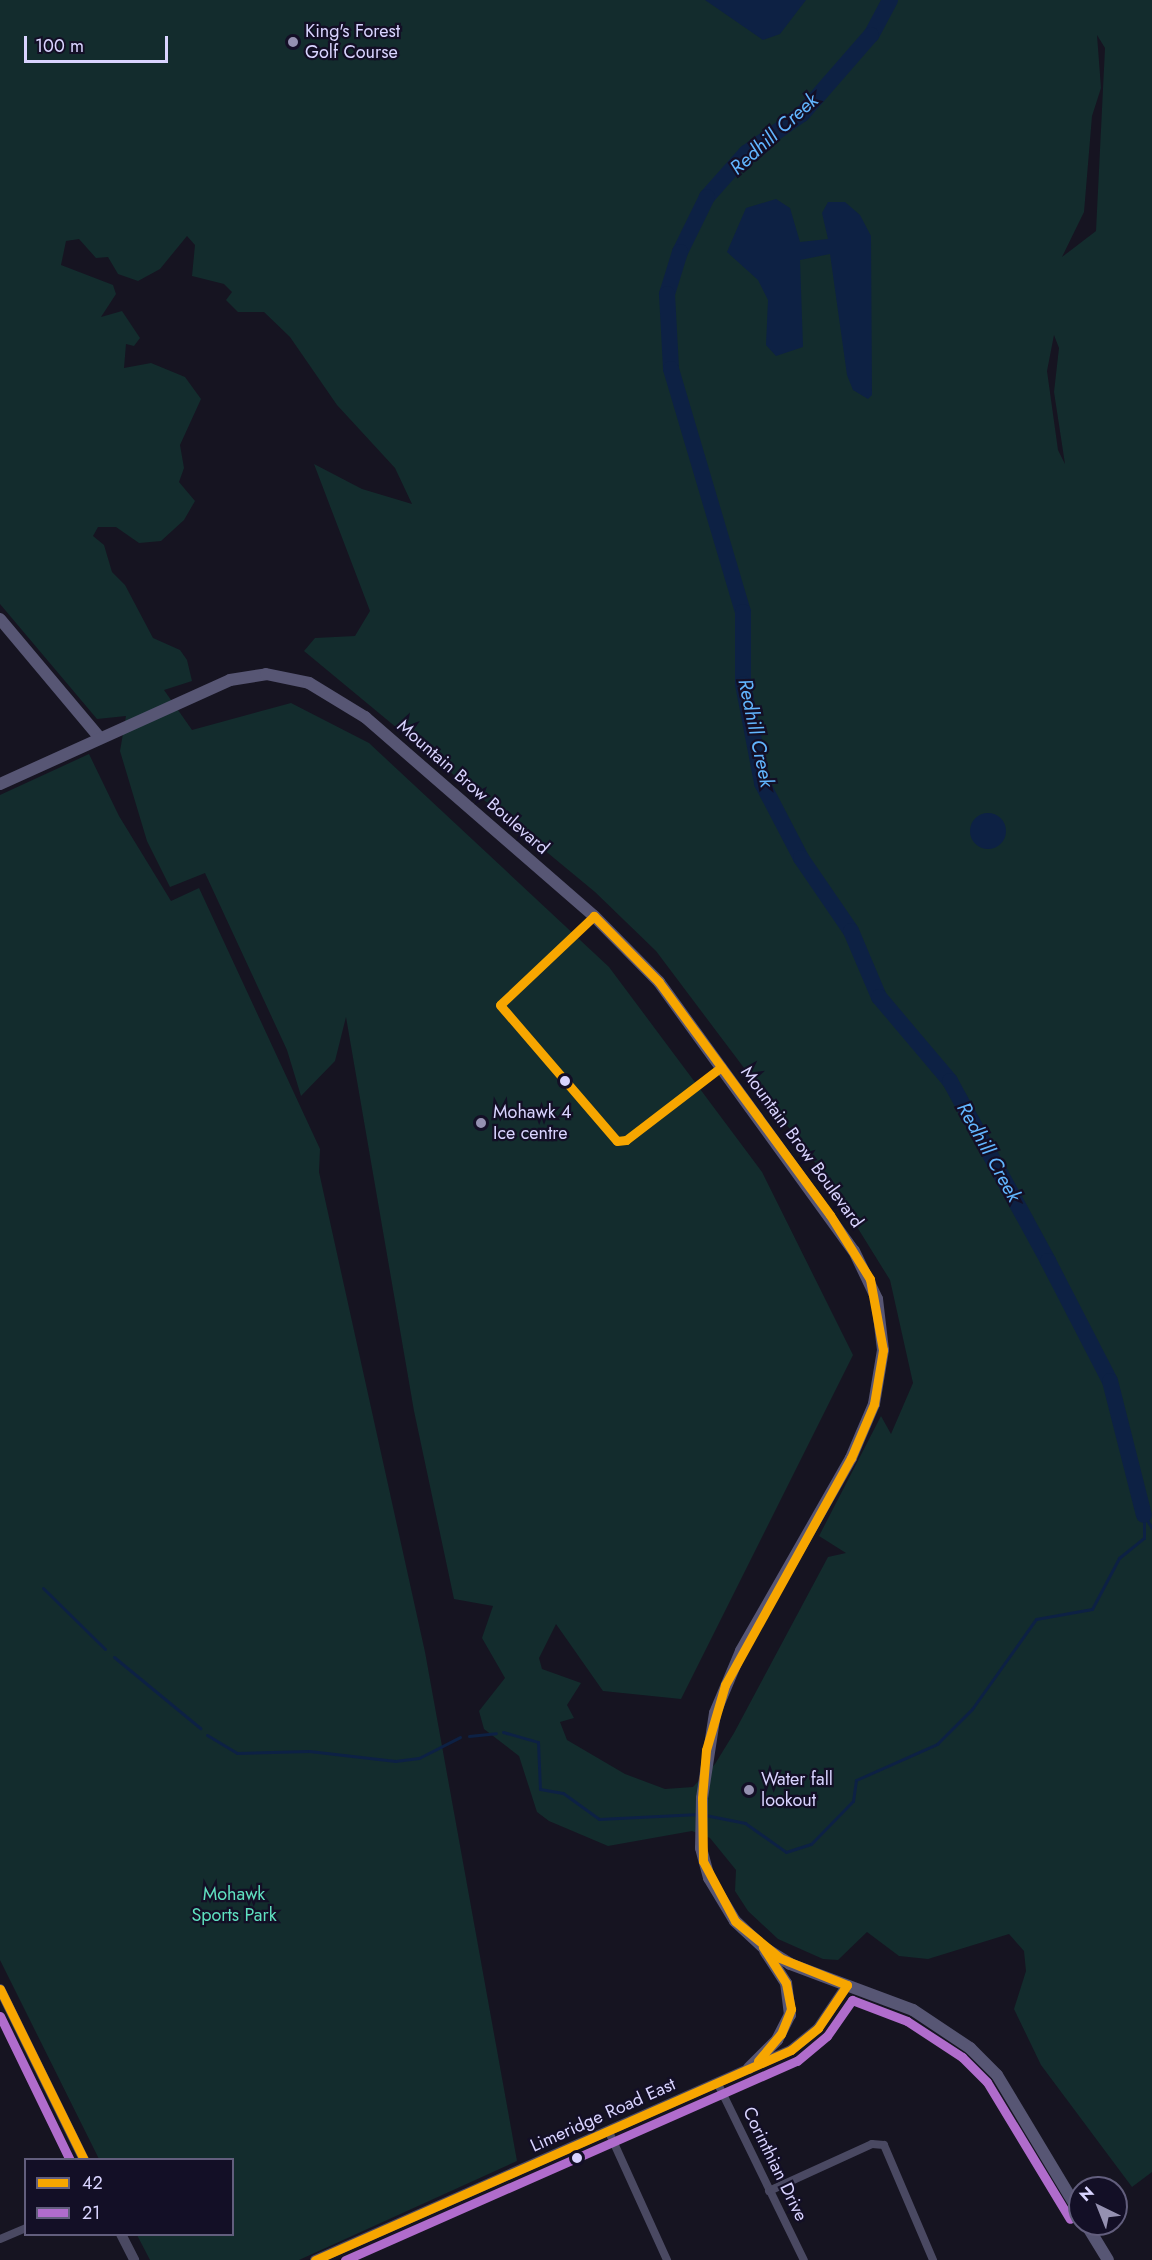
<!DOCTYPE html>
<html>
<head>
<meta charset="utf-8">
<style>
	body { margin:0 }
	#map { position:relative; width:1152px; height:2260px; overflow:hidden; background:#161421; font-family:Jost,sans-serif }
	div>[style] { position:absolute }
	.green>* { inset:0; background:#132c2d }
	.water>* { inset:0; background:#0d2144 }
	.round { border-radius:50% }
	.stream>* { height:3px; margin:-1.5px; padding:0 1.5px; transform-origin:1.5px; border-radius:1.5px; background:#0d2144 }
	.river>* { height:16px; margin:-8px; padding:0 8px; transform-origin:8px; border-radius:8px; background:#0d2144 }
	.minor>* { height:8px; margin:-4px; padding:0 4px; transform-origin:4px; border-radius:4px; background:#4a4962 }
	.tertiary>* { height:10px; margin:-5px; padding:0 5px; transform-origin:5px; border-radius:5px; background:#4a4962 }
	.secondary>* { height:12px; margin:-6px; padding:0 6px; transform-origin:6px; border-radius:6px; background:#575674 }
	.bus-1>* { height:9px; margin:-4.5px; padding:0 4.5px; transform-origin:4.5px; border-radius:4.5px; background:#f7a600 }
	.bus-2>* { height:9px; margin:-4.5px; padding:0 4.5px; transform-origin:4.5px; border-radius:4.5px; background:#b06ccc }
	.dots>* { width:16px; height:16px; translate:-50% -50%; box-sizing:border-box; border:3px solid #130f26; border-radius:50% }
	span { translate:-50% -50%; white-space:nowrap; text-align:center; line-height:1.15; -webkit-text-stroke:4.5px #130f26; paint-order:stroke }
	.poi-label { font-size:18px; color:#d9d4ff }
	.left { translate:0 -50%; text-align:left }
	.street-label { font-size:18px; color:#d9d4ff }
	.park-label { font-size:18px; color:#5fe0c0 }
	.water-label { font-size:20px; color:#62b6ff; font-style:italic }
	.legend { position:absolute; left:24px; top:2158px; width:210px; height:78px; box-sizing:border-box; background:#130f26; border:2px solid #625e7d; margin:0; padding:8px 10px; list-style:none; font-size:18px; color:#d9d4ff }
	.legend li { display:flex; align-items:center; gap:12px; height:30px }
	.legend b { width:30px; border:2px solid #625e7d }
	.north { position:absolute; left:1068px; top:2176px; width:60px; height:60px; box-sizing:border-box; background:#130f26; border:2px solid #625e7d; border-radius:50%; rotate:317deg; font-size:16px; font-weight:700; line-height:24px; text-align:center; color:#d9d4ff }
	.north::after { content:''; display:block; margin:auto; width:21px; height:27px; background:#9591b1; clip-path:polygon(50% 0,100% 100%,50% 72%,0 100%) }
	.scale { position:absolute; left:24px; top:36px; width:144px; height:27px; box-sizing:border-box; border:3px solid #d9d4ff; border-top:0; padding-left:8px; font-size:18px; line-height:21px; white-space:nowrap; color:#d9d4ff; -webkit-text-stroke:4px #130f26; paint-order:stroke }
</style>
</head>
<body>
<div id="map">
	<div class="green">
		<i style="clip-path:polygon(evenodd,0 0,1152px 0,1152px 2172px,1132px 2187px,1041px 2065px,1014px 2009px,1026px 1971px,1024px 1951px,1009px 1934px,928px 1959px,899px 1956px,867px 1932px,838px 1960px,823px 1959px,778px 1939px,748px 1911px,735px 1891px,736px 1870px,710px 1838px,692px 1831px,608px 1846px,549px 1821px,537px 1812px,519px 1756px,484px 1729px,479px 1711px,505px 1678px,482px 1638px,493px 1606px,454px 1599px,414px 1411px,346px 1017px,335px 1061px,301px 1096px,287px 1050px,205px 873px,170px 887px,147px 841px,120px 751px,126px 716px,97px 719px,0 604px,0 0,1097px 35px,1105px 48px,1096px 231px,1062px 257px,1084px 212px,1092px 116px,1101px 88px,1097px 35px,0 0,187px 236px,195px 245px,192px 276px,224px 284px,232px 292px,226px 300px,238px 312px,264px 312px,290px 337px,337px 405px,395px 468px,412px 504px,362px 489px,314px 464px,370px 611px,355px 636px,315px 638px,304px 651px,595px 892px,656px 951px,826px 1177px,890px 1280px,913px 1383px,891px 1434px,881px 1416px,819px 1536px,846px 1553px,828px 1557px,734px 1733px,715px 1764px,693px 1787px,665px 1789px,625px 1774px,567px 1740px,560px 1722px,574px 1718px,567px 1705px,581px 1683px,542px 1669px,539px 1658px,556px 1624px,603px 1691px,681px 1699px,853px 1355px,762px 1172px,609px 967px,369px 743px,291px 703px,192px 730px,164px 690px,192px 681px,187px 660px,180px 650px,153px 638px,125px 585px,112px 572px,104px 545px,93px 536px,98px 527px,116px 527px,139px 543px,161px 541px,184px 520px,195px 501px,179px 482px,184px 468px,180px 445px,201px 399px,185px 377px,151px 363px,124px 368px,126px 344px,134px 346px,140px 338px,122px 311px,101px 317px,116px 294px,113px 285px,61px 265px,66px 241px,79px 239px,96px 258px,108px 257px,118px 274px,138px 281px,160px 269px,187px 236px,0 0,1054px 335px,1059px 348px,1054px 392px,1065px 464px,1058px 450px,1047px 371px,1054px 335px)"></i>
		<i style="clip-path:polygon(89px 754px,119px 816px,171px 901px,199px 888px,320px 1149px,319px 1172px,425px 1652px,517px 2161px,299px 2260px,150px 2260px,137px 2235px,232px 2234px,232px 2160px,99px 2159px,0 1960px,0 795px)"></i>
	</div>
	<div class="water">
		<i style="clip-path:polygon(705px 0,806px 0,780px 34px,763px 40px)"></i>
		<i style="clip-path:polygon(776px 199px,790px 208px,800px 242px,828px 239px,822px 213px,828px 202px,845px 202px,860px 215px,871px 236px,872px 395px,868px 399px,853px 390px,847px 375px,830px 254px,800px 260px,803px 347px,776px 356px,766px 345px,768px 300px,758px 280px,727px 252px,746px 208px)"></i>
		<i class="round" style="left:970px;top:813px;width:36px;height:36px"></i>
	</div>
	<div class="stream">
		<i style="left:1145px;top:1517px;width:13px;rotate:58deg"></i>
		<i style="left:43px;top:1588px;width:87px;rotate:44.5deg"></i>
		<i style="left:114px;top:1657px;width:112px;rotate:39.5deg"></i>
		<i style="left:503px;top:1732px;width:36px;rotate:16deg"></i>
		<i style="left:538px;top:1742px;width:47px;rotate:87.6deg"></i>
		<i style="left:540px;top:1789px;width:23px;rotate:10deg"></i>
		<i style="left:563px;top:1793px;width:44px;rotate:35.8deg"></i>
		<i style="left:599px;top:1819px;width:100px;rotate:-2.9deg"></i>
		<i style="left:207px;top:1735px;width:35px;rotate:31deg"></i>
		<i style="left:237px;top:1753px;width:72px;rotate:-1.6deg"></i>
		<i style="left:309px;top:1751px;width:87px;rotate:6.6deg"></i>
		<i style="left:395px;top:1761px;width:24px;rotate:-7deg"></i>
		<i style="left:419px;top:1758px;width:46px;rotate:-27.1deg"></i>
		<i style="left:469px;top:1736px;width:27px;rotate:-6deg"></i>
		<i style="left:705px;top:1815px;width:41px;rotate:11.3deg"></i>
		<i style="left:745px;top:1823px;width:50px;rotate:35.3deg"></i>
		<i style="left:786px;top:1852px;width:26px;rotate:-18deg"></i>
		<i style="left:811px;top:1844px;width:60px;rotate:-45.7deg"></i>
		<i style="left:853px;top:1801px;width:21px;rotate:-82deg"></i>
		<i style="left:856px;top:1780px;width:89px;rotate:-24deg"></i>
		<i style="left:937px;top:1744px;width:49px;rotate:-45deg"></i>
		<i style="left:972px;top:1709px;width:110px;rotate:-54.6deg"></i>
		<i style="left:1036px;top:1619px;width:57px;rotate:-10.1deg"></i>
		<i style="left:1092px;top:1609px;width:58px;rotate:-62.1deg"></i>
		<i style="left:1119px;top:1558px;width:32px;rotate:-39deg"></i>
		<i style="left:1144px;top:1538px;width:23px;rotate:-90deg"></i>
	</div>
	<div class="river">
		<i style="left:890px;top:0;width:40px;rotate:118deg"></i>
		<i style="left:871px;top:35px;width:105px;rotate:131.1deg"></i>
		<i style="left:802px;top:114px;width:68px;rotate:145.1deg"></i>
		<i style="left:746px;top:153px;width:59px;rotate:131.6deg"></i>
		<i style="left:707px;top:197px;width:61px;rotate:116.1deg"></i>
		<i style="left:680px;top:252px;width:44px;rotate:107.2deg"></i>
		<i style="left:667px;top:294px;width:75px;rotate:86.9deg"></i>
		<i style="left:671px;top:369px;width:253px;rotate:73.5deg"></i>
		<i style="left:743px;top:612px;width:72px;rotate:90deg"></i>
		<i style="left:743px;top:684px;width:101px;rotate:79.1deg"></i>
		<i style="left:762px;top:783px;width:85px;rotate:62.5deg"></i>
		<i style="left:801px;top:858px;width:88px;rotate:55.6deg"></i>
		<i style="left:851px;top:931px;width:72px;rotate:67deg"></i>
		<i style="left:879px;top:997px;width:110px;rotate:49.8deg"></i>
		<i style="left:950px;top:1081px;width:205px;rotate:61.4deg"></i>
		<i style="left:1048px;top:1261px;width:135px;rotate:62.7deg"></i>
		<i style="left:1110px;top:1381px;width:138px;rotate:75.8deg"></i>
	</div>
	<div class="minor">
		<i style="left:717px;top:2082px;width:198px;rotate:64deg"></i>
		<i style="left:608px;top:2130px;width:143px;rotate:65.6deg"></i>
		<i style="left:769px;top:2191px;width:113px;rotate:-24.5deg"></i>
		<i style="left:872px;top:2144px;width:12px;rotate:5deg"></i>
		<i style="left:884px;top:2145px;width:125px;rotate:66.9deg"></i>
		<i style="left:0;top:2239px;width:28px;rotate:-23deg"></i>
	</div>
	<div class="tertiary">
		<i style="left:0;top:1989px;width:191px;rotate:63.8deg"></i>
		<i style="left:121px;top:2234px;width:29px;rotate:63deg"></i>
		<i style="left:315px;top:2260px;width:520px;rotate:-23.81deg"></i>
		<i style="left:791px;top:2050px;width:35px;rotate:-39deg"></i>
		<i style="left:818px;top:2028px;width:52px;rotate:-56deg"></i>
	</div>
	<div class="secondary">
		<i style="left:0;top:619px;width:154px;rotate:50deg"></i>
		<i style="left:0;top:784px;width:252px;rotate:-24.3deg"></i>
		<i style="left:230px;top:680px;width:36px;rotate:-9deg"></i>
		<i style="left:266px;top:674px;width:44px;rotate:11.8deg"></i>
		<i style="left:309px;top:683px;width:66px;rotate:31.3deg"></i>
		<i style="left:365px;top:717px;width:303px;rotate:41deg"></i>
		<i style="left:594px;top:916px;width:93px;rotate:45.4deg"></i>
		<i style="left:659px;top:982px;width:332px;rotate:54.1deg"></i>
		<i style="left:854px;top:1251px;width:53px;rotate:64.4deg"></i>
		<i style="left:877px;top:1299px;width:51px;rotate:83.3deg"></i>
		<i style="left:883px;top:1350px;width:55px;rotate:99.5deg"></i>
		<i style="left:874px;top:1404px;width:59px;rotate:113.1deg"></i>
		<i style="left:851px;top:1458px;width:222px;rotate:119.7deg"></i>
		<i style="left:741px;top:1651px;width:67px;rotate:112.8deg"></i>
		<i style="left:715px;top:1713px;width:86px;rotate:98.7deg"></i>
		<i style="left:702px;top:1798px;width:50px;rotate:91.1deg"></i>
		<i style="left:701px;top:1848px;width:31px;rotate:75deg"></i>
		<i style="left:709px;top:1878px;width:50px;rotate:58.8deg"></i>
		<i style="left:735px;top:1921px;width:38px;rotate:43deg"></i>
		<i style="left:763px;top:1947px;width:32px;rotate:32deg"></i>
		<i style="left:790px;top:1964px;width:131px;rotate:20.5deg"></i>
		<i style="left:913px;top:2010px;width:69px;rotate:33.7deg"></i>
		<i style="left:970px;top:2048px;width:38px;rotate:45deg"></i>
		<i style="left:997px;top:2075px;width:161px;rotate:59deg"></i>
		<i style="left:749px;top:2068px;width:40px;rotate:-45deg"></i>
		<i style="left:777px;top:2040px;width:28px;rotate:-63deg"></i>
		<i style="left:790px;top:2015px;width:32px;rotate:-97deg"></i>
		<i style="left:786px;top:1983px;width:38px;rotate:-123deg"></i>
		<i style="left:1086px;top:2224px;width:42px;rotate:58.6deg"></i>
	</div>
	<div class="bus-1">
		<i style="left:0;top:1989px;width:191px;rotate:63.8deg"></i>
		<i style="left:758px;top:2061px;width:35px;rotate:-50deg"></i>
		<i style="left:781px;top:2034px;width:27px;rotate:-68deg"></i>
		<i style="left:791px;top:2009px;width:26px;rotate:-101deg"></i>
		<i style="left:786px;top:1983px;width:43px;rotate:-122.6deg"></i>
		<i style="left:315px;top:2260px;width:520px;rotate:-23.81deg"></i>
		<i style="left:791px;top:2050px;width:35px;rotate:-39deg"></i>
		<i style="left:818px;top:2028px;width:52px;rotate:-56deg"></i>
		<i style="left:847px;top:1985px;width:72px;rotate:-158.1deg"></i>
		<i style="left:780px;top:1958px;width:58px;rotate:-140.6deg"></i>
		<i style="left:735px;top:1921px;width:68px;rotate:-118.1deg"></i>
		<i style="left:703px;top:1861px;width:63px;rotate:-90.9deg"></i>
		<i style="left:702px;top:1798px;width:48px;rotate:-85.2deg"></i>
		<i style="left:706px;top:1750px;width:68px;rotate:-73.7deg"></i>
		<i style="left:725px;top:1685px;width:260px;rotate:-61deg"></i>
		<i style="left:851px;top:1458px;width:59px;rotate:-66.9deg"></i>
		<i style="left:874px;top:1404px;width:55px;rotate:-80.5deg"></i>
		<i style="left:883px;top:1350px;width:72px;rotate:-100.4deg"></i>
		<i style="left:870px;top:1279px;width:75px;rotate:-122deg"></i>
		<i style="left:830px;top:1215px;width:289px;rotate:-126.3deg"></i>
		<i style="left:659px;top:982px;width:93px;rotate:-134.6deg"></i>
		<i style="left:594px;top:916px;width:129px;rotate:136.6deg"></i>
		<i style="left:500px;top:1005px;width:179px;rotate:49.3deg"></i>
		<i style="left:617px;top:1141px;width:9px;rotate:-6deg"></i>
		<i style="left:626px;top:1140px;width:120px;rotate:-37.5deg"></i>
	</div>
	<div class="bus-2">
		<i style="left:0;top:2016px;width:160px;rotate:64.1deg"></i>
		<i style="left:345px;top:2260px;width:494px;rotate:-23.8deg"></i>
		<i style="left:797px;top:2061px;width:39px;rotate:-40deg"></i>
		<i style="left:827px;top:2036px;width:44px;rotate:-55.2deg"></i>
		<i style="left:852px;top:2000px;width:59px;rotate:20.9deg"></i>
		<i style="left:907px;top:2021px;width:66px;rotate:33.2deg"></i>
		<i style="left:962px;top:2057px;width:35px;rotate:45deg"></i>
		<i style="left:987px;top:2082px;width:160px;rotate:58.8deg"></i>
	</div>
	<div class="dots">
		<i style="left:293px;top:42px;background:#9591b1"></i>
		<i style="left:565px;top:1081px;background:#d9d4ff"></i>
		<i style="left:481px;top:1123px;background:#9591b1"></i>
		<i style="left:749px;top:1790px;background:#9591b1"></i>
		<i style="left:577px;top:2158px;background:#d9d4ff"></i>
	</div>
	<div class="poi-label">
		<span class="left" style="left:305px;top:42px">King's Forest<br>Golf Course</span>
		<span class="left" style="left:493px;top:1123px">Mohawk 4<br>Ice centre</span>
		<span class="left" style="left:761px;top:1790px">Water fall<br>lookout</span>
	</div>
	<div class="street-label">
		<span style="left:473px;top:787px;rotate:41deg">Mountain Brow Boulevard</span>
		<span style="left:802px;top:1147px;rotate:54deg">Mountain Brow Boulevard</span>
		<span style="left:603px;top:2115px;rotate:-24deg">Limeridge Road East</span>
		<span style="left:775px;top:2164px;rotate:64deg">Corinthian Drive</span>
	</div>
	<div class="park-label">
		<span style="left:234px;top:1905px">Mohawk<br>Sports Park</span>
	</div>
	<div class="water-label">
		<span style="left:774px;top:134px;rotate:-42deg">Redhill Creek</span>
		<span style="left:756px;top:733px;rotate:78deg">Redhill Creek</span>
		<span style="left:989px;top:1152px;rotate:61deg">Redhill Creek</span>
	</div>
	<ul class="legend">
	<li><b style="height:8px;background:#f7a600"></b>42</li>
	<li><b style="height:8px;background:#b06ccc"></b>21</li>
	</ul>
	<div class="north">N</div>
	<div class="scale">100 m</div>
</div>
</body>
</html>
